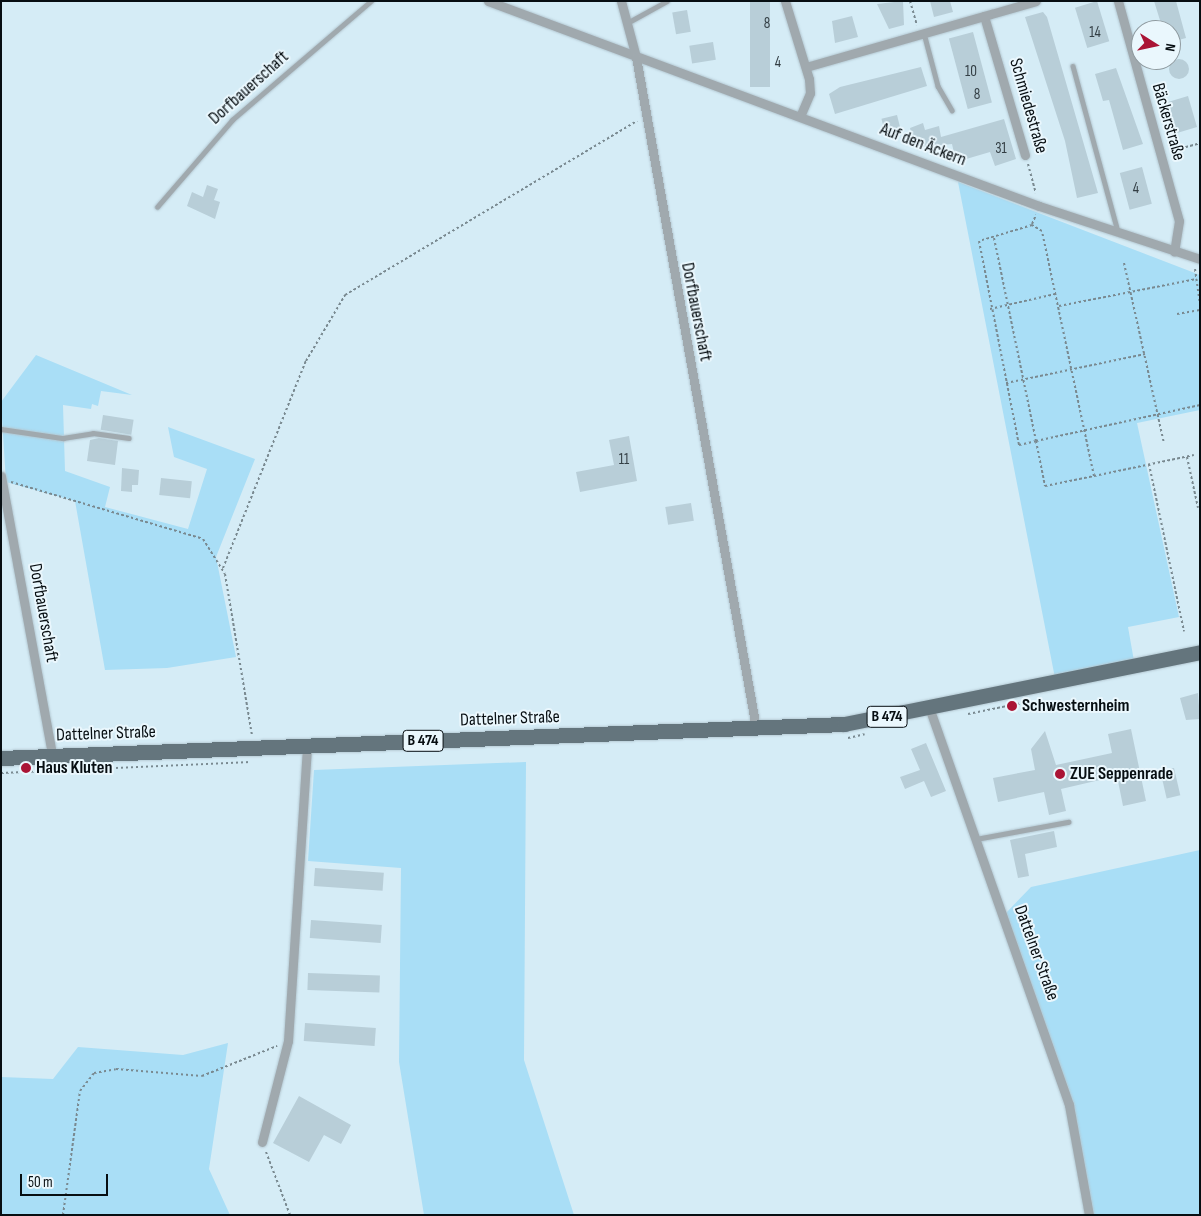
<!DOCTYPE html>
<html>
<head>
<meta charset="utf-8">
<style>
  body { margin:0 }
  #map { position:relative; width:1201px; height:1216px; overflow:hidden; background:#d5ecf6; font-family:"Sofia Sans Condensed",sans-serif }
  div>[style] { position:absolute }
  .green>* { inset:0; background:#a9def6 }
  .building>* { inset:0; background:#b8ced8; transform-origin:0 0 }
  .round { border-radius:50% }
  .path>* { height:2px; margin-top:-1px; transform-origin:0; background:repeating-linear-gradient(90deg,#798990 0 2.5px,transparent 0 5px) }
  .roads { filter:drop-shadow(0 0 1px #b4c8d2) drop-shadow(0 0 1px #b4c8d2) }
  .service>* { height:4.5px; margin:-2.25px; padding:0 2.25px; transform-origin:2.25px; border-radius:2.25px; background:#a0a9ae }
  .minor>* { height:9px; margin:-4.5px; padding:0 4.5px; transform-origin:4.5px; border-radius:4.5px; background:#a0a9ae }
  .primary>* { height:15px; margin:-7.5px; padding:0 7.5px; transform-origin:7.5px; border-radius:7.5px; background:#64757d }
  .dots>* { width:14px; height:14px; translate:-50% -50%; box-sizing:border-box; border:2px solid #eaf7fd; border-radius:50% }
  span { translate:-50% -50%; white-space:nowrap; text-align:center; line-height:1.15; -webkit-text-stroke:4px #eaf7fd; paint-order:stroke }
  .number-label { font-size:15px; color:#333e44 }
  .number-label span { -webkit-text-stroke-width:0 }
  .shield-label span { padding:1px 4px; background:#eaf7fd; border:1px solid; border-radius:4px; -webkit-text-stroke-width:0 }
  .shield-label { font-size:16px; color:#070e12; font-weight:700 }
  .street-label { font-size:18px; color:#070e12 }
  .poi-label { font-size:18px; color:#070e12; font-weight:700 }
  .left { translate:0 -50%; text-align:left }
  .frame { position:absolute; inset:0; border:2px solid #070e12; pointer-events:none }
  .north { position:absolute; left:1131px; top:20px; width:50px; height:50px; box-sizing:border-box; background:#eaf7fd; border:1px solid #8f9a9f; border-radius:50%; rotate:100deg; font-size:14px; font-weight:700; line-height:20px; text-align:center; color:#070e12 }
  .north::after { content:''; display:block; margin:auto; width:18px; height:22px; background:#aa1435; clip-path:polygon(50% 0,100% 100%,50% 72%,0 100%) }
  .scale { position:absolute; left:20px; top:1174px; width:88px; height:22px; box-sizing:border-box; border:2px solid #070e12; border-top:0; padding-left:6px; font-size:15px; line-height:18px; white-space:nowrap; color:#070e12; -webkit-text-stroke:4px #eaf7fd; paint-order:stroke }
</style>
</head>
<body>
<div id="map">
  <div class="green">
    <div style="clip-path:polygon(958px 182px,1200px 275px,1200px 410px,1137px 423px,1179px 617px,1128px 627px,1134px 661px,1055px 678px)"></div>
    <div style="clip-path:polygon(36px 355px,132px 395px,101px 391px,98px 406px,92px 404px,91px 409px,63px 405px,65px 471px,110px 487px,105px 507px,188px 529px,207px 469px,174px 457px,168px 427px,255px 459px,216px 557px,236px 657px,167px 668px,105px 670px,75px 501px,6px 482px,1px 402px)"></div>
    <div style="clip-path:polygon(526px 762px,524px 1060px,574px 1215px,424px 1215px,399px 1062px,401px 868px,308px 861px,314px 770px)"></div>
    <div style="clip-path:polygon(1200px 850px,1200px 1215px,1093px 1215px,1071px 1100px,1006px 913px,1031px 887px)"></div>
    <div style="clip-path:polygon(228px 1043px,209px 1169px,230px 1215px,1px 1215px,1px 1077px,53px 1079px,78px 1047px,183px 1055px)"></div>
  </div>
  <div class="building">
    <div style="left:750px;top:1px;width:20px;height:86px"></div>
    <div style="clip-path:polygon(903px 1px,904px 25px,889px 29px,877px 4px)"></div>
    <div style="clip-path:polygon(930px 1px,950px 1px,953px 12px,934px 17px)"></div>
    <div style="left:1097px;top:1px;width:42px;height:23px;rotate:73deg"></div>
    <div style="clip-path:polygon(1154px 1px,1176px 1px,1186px 38px,1171px 42px,1171px 30px,1163px 30px)"></div>
    <div style="left:687px;top:10px;width:22px;height:15px;rotate:80deg"></div>
    <div style="clip-path:polygon(1043px 12px,1047px 17px,1098px 193px,1077px 198px,1065px 141px,1025px 17px)"></div>
    <div style="clip-path:polygon(852px 16px,858px 37px,835px 43px,832px 21px)"></div>
    <div style="left:973px;top:32px;width:73px;height:25px;rotate:75deg"></div>
    <div style="left:713px;top:42px;width:18px;height:24px;rotate:81deg"></div>
    <div class="round" style="left:1169px;top:59px;width:20px;height:20px"></div>
    <div style="clip-path:polygon(921px 67px,927px 86px,835px 114px,829px 94px,840px 87px)"></div>
    <div style="clip-path:polygon(1116px 68px,1143px 144px,1123px 150px,1109px 100px,1103px 101px,1095px 74px)"></div>
    <div style="clip-path:polygon(1188px 96px,1197px 127px,1177px 133px,1171px 129px,1165px 108px,1168px 102px)"></div>
    <div style="left:897px;top:115px;width:16px;height:16px;rotate:76deg"></div>
    <div style="clip-path:polygon(1004px 119px,1016px 159px,995px 166px,990px 152px,956px 162px,952px 144px,915px 148px,910px 128px,923px 123px,925px 130px,939px 126px,941px 137px)"></div>
    <div style="left:1142px;top:167px;width:38px;height:23px;rotate:75deg"></div>
    <div style="clip-path:polygon(207px 185px,218px 189px,214px 200px,220px 202px,215px 219px,187px 206px,192px 192px,203px 197px)"></div>
    <div style="left:103px;top:415px;width:31px;height:15px;rotate:9deg"></div>
    <div style="clip-path:polygon(629px 436px,637px 481px,580px 492px,576px 472px,614px 465px,609px 440px)"></div>
    <div style="clip-path:polygon(99px 438px,118px 441px,115px 465px,87px 461px,90px 440px)"></div>
    <div style="clip-path:polygon(122px 468px,139px 470px,138px 485px,132px 485px,132px 492px,121px 491px)"></div>
    <div style="left:161px;top:478px;width:31px;height:17px;rotate:6deg"></div>
    <div style="left:691px;top:503px;width:18px;height:26px;rotate:81deg"></div>
    <div style="clip-path:polygon(1198px 693px,1200px 719px,1186px 720px,1180px 698px)"></div>
    <div style="clip-path:polygon(1131px 729px,1146px 801px,1123px 806px,1117px 776px,1061px 789px,1066px 811px,1049px 815px,1044px 792px,998px 802px,993px 778px,1035px 770px,1031px 749px,1045px 731px,1056px 765px,1112px 753px,1108px 734px)"></div>
    <div style="clip-path:polygon(926px 743px,946px 791px,931px 797px,924px 781px,905px 789px,900px 777px,920px 770px,911px 749px)"></div>
    <div style="left:1174px;top:768px;width:28px;height:14px;rotate:77deg"></div>
    <div style="clip-path:polygon(1054px 831px,1057px 847px,1025px 854px,1029px 876px,1018px 878px,1010px 840px)"></div>
    <div style="left:315px;top:868px;width:69px;height:18px;rotate:4deg"></div>
    <div style="left:311px;top:920px;width:71px;height:18px;rotate:4deg"></div>
    <div style="left:308px;top:973px;width:72px;height:17px;rotate:2deg"></div>
    <div style="left:305px;top:1023px;width:71px;height:18px;rotate:4deg"></div>
    <div style="clip-path:polygon(299px 1096px,351px 1125px,341px 1144px,324px 1135px,309px 1162px,273px 1143px)"></div>
  </div>
  <div class="path">
    <div style="left:910px;top:1px;width:25px;rotate:74deg"></div>
    <div style="left:1171px;top:151px;width:30px;rotate:-15deg"></div>
    <div style="left:1028px;top:164px;width:30px;rotate:75deg"></div>
    <div style="left:1032px;top:224px;width:10px;rotate:-66deg"></div>
    <div style="left:994px;top:238px;width:207px;rotate:78.3deg"></div>
    <div style="left:1036px;top:441px;width:168px;rotate:-12.4deg"></div>
    <div style="left:1124px;top:263px;width:184px;rotate:77.5deg"></div>
    <div style="left:1195px;top:269px;width:35px;rotate:82deg"></div>
    <div style="left:1059px;top:306px;width:140px;rotate:-11.1deg"></div>
    <div style="left:990px;top:309px;width:67px;rotate:-13deg"></div>
    <div style="left:1177px;top:314px;width:23px;rotate:-10deg"></div>
    <div style="left:1006px;top:383px;width:142px;rotate:-11.8deg"></div>
    <div style="left:1187px;top:457px;width:52px;rotate:77.8deg"></div>
    <div style="left:1149px;top:464px;width:171px;rotate:78.2deg"></div>
    <div style="left:1094px;top:476px;width:250px;rotate:-102deg"></div>
    <div style="left:1042px;top:231px;width:12px;rotate:-149deg"></div>
    <div style="left:1032px;top:225px;width:55px;rotate:163.2deg"></div>
    <div style="left:979px;top:241px;width:208px;rotate:78.9deg"></div>
    <div style="left:1019px;top:445px;width:17px;rotate:-13deg"></div>
    <div style="left:1036px;top:441px;width:46px;rotate:78.7deg"></div>
    <div style="left:1045px;top:486px;width:50px;rotate:-11.5deg"></div>
    <div style="left:1094px;top:476px;width:102px;rotate:-11.9deg"></div>
    <div style="left:11px;top:482px;width:200px;rotate:16.5deg"></div>
    <div style="left:203px;top:539px;width:41px;rotate:57.8deg"></div>
    <div style="left:225px;top:574px;width:163px;rotate:80.5deg"></div>
    <div style="left:223px;top:568px;width:223px;rotate:-68.2deg"></div>
    <div style="left:306px;top:361px;width:77px;rotate:-59.4deg"></div>
    <div style="left:345px;top:295px;width:340px;rotate:-30.8deg"></div>
    <div style="left:968px;top:714px;width:65px;rotate:-11.5deg"></div>
    <div style="left:848px;top:738px;width:17px;rotate:-13deg"></div>
    <div style="left:1px;top:773px;width:250px;rotate:-2.5deg"></div>
    <div style="left:266px;top:1152px;width:67px;rotate:69.1deg"></div>
    <div style="left:63px;top:1215px;width:125px;rotate:-82.2deg"></div>
    <div style="left:80px;top:1091px;width:23px;rotate:-52deg"></div>
    <div style="left:94px;top:1073px;width:22px;rotate:-10deg"></div>
    <div style="left:116px;top:1069px;width:86px;rotate:4.7deg"></div>
    <div style="left:202px;top:1076px;width:81px;rotate:-21.8deg"></div>
  </div>
  <div class="roads">
    <div class="service">
      <div style="left:629px;top:22px;width:43px;rotate:-28.9deg"></div>
      <div style="left:924px;top:33px;width:55px;rotate:75.2deg"></div>
      <div style="left:938px;top:86px;width:28px;rotate:60deg"></div>
      <div style="left:1073px;top:66px;width:172px;rotate:74.8deg"></div>
      <div style="left:157px;top:207px;width:115px;rotate:-49.2deg"></div>
      <div style="left:232px;top:120px;width:183px;rotate:-40.6deg"></div>
      <div style="left:1px;top:429px;width:63px;rotate:8.3deg"></div>
      <div style="left:63px;top:438px;width:30px;rotate:-9deg"></div>
      <div style="left:93px;top:433px;width:36px;rotate:8deg"></div>
      <div style="left:976px;top:839px;width:94px;rotate:-10.5deg"></div>
    </div>
    <div class="minor">
      <div style="left:488px;top:1px;width:588px;rotate:20.41deg"></div>
      <div style="left:1039px;top:206px;width:169px;rotate:18.2deg"></div>
      <div style="left:621px;top:1px;width:58px;rotate:75deg"></div>
      <div style="left:636px;top:57px;width:682px;rotate:79.86deg"></div>
      <div style="left:785px;top:1px;width:82px;rotate:72.9deg"></div>
      <div style="left:809px;top:79px;width:14px;rotate:86deg"></div>
      <div style="left:810px;top:93px;width:25px;rotate:113deg"></div>
      <div style="left:1118px;top:1px;width:228px;rotate:74.5deg"></div>
      <div style="left:1179px;top:221px;width:31px;rotate:99deg"></div>
      <div style="left:984px;top:16px;width:145px;rotate:73.6deg"></div>
      <div style="left:806px;top:67px;width:239px;rotate:-16deg"></div>
      <div style="left:1px;top:476px;width:284px;rotate:79.6deg"></div>
      <div style="left:930px;top:710px;width:419px;rotate:70.6deg"></div>
      <div style="left:1069px;top:1105px;width:112px;rotate:79.7deg"></div>
      <div style="left:262px;top:1142px;width:104px;rotate:-75.6deg"></div>
      <div style="left:288px;top:1041px;width:296px;rotate:-86.3deg"></div>
    </div>
    <div class="primary">
      <div style="left:1px;top:758px;width:844px;rotate:-2.31deg"></div>
      <div style="left:844px;top:724px;width:363px;rotate:-11.4deg"></div>
    </div>
  </div>
  <div class="dots">
    <div style="left:1012px;top:706px;background:#aa1435"></div>
    <div style="left:26px;top:768px;background:#aa1435"></div>
    <div style="left:1060px;top:774px;background:#aa1435"></div>
  </div>
  <div class="number-label">
    <span style="left:767px;top:24px">8</span>
    <span style="left:1095px;top:33px">14</span>
    <span style="left:778px;top:63px">4</span>
    <span style="left:971px;top:72px">10</span>
    <span style="left:977px;top:95px">8</span>
    <span style="left:1001px;top:149px">31</span>
    <span style="left:1136px;top:189px">4</span>
    <span style="left:624px;top:460px">11</span>
  </div>
  <div class="shield-label">
    <span style="left:887px;top:717px">B 474</span>
    <span style="left:423px;top:741px">B 474</span>
  </div>
  <div class="street-label">
    <span style="left:249px;top:88px;rotate:-42deg">Dorfbauerschaft</span>
    <span style="left:1028px;top:106px;rotate:74deg">Schmiedestraße</span>
    <span style="left:1168px;top:122px;rotate:74deg">Bäckerstraße</span>
    <span style="left:923px;top:145px;rotate:21deg">Auf den Äckern</span>
    <span style="left:696px;top:312px;rotate:79deg">Dorfbauerschaft</span>
    <span style="left:43px;top:613px;rotate:80deg">Dorfbauerschaft</span>
    <span style="left:510px;top:719px;rotate:-2deg">Dattelner Straße</span>
    <span style="left:106px;top:734px;rotate:-2deg">Dattelner Straße</span>
    <span style="left:1036px;top:953px;rotate:70deg">Dattelner Straße</span>
  </div>
  <div class="poi-label">
    <span class="left" style="left:1022px;top:706px">Schwesternheim</span>
    <span class="left" style="left:36px;top:768px">Haus Kluten</span>
    <span class="left" style="left:1070px;top:774px">ZUE Seppenrade</span>
  </div>
  <div class="frame"></div>
  <div class="north">N</div>
  <div class="scale">50 m</div>
</div>
</body>
</html>
